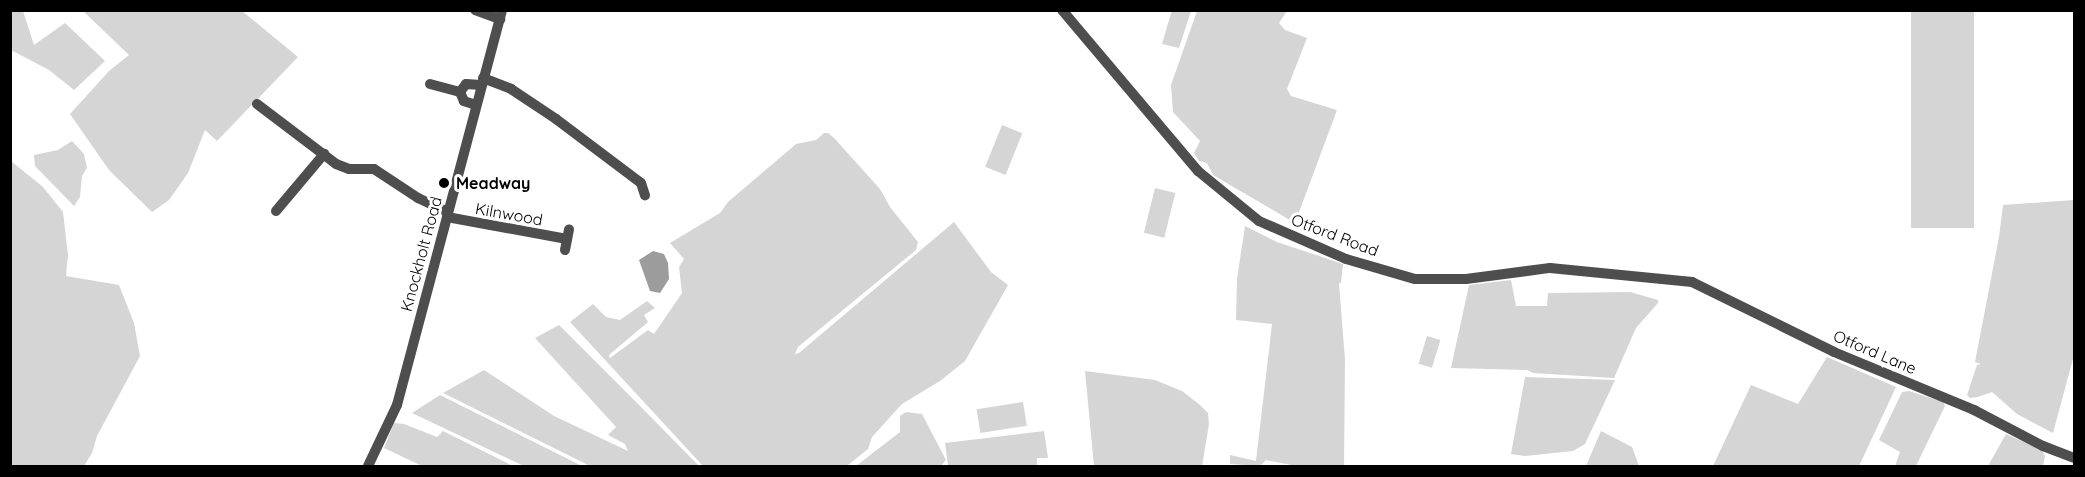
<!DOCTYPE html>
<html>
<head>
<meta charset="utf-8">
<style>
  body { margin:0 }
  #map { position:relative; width:2085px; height:477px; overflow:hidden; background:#fff; font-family:Quicksand,sans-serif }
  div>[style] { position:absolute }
  .green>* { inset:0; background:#d5d5d5; transform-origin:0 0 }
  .water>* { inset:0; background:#9c9c9c }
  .minor>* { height:10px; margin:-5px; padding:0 5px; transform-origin:5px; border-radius:5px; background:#4e4e4e }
  .dots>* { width:16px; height:16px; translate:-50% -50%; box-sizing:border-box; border:3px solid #fff; border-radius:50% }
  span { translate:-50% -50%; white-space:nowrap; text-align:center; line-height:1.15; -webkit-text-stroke:6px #fff; paint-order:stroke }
  .poi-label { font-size:16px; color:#000; font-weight:700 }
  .left { translate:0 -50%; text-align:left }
  .street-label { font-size:16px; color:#000 }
  .frame { position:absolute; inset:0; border:12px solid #000; pointer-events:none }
</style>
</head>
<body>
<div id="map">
  <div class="green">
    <div style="clip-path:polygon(1172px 10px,1191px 11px,1179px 48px,1162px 44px)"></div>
    <div style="clip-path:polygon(10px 11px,23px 11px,34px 45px,65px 23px,105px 61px,74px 90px,49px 70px,11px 50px)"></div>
    <div style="clip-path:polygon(83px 11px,242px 11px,298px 57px,217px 141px,205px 130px,188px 173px,169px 200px,152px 212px,109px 170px,70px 114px,109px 71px,129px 55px)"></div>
    <div style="clip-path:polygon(1197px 11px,1287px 11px,1279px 23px,1285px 30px,1307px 38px,1287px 89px,1291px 96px,1337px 110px,1295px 223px,1213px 175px,1207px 163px,1199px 161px,1194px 153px,1200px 141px,1173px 112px,1171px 85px)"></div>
    <div style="left:1911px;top:11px;width:63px;height:217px"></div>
    <div style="left:1002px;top:125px;width:22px;height:45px;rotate:22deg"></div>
    <div style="clip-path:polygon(824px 133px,828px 133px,834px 138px,880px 189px,890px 207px,918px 242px,916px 250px,798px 347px,795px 354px,799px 353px,954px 222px,991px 272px,1008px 285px,965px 361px,940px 381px,902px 404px,872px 437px,868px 449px,847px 466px,703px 466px,570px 322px,593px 304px,606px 317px,620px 320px,647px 301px,655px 308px,644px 315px,648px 322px,609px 355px,610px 358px,648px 330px,654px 334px,682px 293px,679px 267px,684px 259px,670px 243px,720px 213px,728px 202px,796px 144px,816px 140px)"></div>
    <div style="clip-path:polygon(72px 141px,84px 154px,87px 168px,82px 176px,80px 197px,74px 206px,35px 166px,34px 155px,58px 150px)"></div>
    <div style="clip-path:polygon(11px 161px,43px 187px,63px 212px,68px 255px,66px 276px,119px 285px,134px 323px,140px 356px,97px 436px,92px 453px,84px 466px,11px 466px)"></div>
    <div style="left:1155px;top:188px;width:21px;height:46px;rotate:14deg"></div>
    <div style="clip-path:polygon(2074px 200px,2074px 355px,2053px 433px,2017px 414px,1992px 392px,1978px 397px,1970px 398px,1967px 395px,1977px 365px,1981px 364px,1975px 362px,1999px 237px,2003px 205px)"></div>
    <div style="clip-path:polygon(1245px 226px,1277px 242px,1343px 264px,1341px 283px,1339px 283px,1345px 360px,1344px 466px,1296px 466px,1266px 460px,1260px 466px,1230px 464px,1230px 455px,1256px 461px,1272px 324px,1236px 320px,1237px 279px)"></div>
    <div style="clip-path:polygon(1511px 280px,1516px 306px,1547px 306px,1548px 293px,1630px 292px,1658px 300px,1658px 303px,1636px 328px,1614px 378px,1533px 373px,1527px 370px,1451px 368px,1469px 285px)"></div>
    <div style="clip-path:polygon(559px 325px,639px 405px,699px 466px,590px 466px,443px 393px,484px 370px,554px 416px,628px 451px,625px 444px,608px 435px,616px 427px,535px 338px)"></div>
    <div style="left:1427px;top:336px;width:14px;height:29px;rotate:17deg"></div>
    <div style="clip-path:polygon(1827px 357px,1896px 387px,1859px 466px,1713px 466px,1751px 385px,1798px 404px)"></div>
    <div style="clip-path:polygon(1085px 371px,1155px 380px,1182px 391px,1200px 405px,1208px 413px,1209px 424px,1202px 466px,1094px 466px)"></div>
    <div style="clip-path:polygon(1525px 377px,1615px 380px,1585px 444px,1573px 451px,1525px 456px,1511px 454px)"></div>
    <div style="clip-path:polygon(1909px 391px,1943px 402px,1945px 406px,1916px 466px,1895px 466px,1900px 452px,1879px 440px,1902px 392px)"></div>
    <div style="clip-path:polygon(440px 395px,582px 466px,524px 466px,412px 413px)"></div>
    <div style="left:1023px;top:402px;width:24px;height:47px;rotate:81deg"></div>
    <div style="clip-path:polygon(906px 412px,922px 414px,946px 460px,941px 466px,856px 466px,900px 432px,900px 416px)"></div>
    <div style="clip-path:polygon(394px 423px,404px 424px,437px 437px,443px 431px,513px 466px,422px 466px,384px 448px)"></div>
    <div style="clip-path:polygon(1044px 431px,1048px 458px,1037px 458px,1037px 466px,948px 466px,945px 443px)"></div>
    <div style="clip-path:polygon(1601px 431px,1632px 447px,1639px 466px,1586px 466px)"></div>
    <div style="clip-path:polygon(2006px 434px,2042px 450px,2045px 456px,2043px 466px,1988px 466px)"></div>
  </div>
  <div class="water">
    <div style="clip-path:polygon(653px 251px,664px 254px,668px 263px,669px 279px,660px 293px,650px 291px,639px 260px)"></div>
  </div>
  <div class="minor">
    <div style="left:475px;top:10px;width:27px;rotate:20deg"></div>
    <div style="left:1062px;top:10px;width:211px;rotate:49.8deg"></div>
    <div style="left:1198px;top:171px;width:79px;rotate:39.3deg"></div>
    <div style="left:1259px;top:221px;width:95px;rotate:23.6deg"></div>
    <div style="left:1346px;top:259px;width:72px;rotate:16.2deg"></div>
    <div style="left:1415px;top:279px;width:51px"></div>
    <div style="left:1466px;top:279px;width:85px;rotate:-7.5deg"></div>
    <div style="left:1550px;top:268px;width:143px;rotate:5.6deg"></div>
    <div style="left:1692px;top:282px;width:158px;rotate:26.2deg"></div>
    <div style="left:1834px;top:352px;width:152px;rotate:22.5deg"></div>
    <div style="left:1974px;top:410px;width:78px;rotate:27.6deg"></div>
    <div style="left:2043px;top:446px;width:33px;rotate:21deg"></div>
    <div style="left:483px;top:78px;width:30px;rotate:21deg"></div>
    <div style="left:511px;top:89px;width:54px;rotate:33.7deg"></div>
    <div style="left:556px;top:119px;width:106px;rotate:37deg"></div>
    <div style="left:641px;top:183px;width:13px;rotate:72deg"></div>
    <div style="left:430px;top:84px;width:31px;rotate:15deg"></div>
    <div style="left:257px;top:104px;width:99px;rotate:37.2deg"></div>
    <div style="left:336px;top:164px;width:14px;rotate:21deg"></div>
    <div style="left:349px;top:169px;width:25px"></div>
    <div style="left:374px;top:169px;width:53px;rotate:33.4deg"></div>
    <div style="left:418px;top:198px;width:33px;rotate:25deg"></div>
    <div style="left:476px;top:105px;width:13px;rotate:-162deg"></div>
    <div style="left:464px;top:101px;width:10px;rotate:-114deg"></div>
    <div style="left:460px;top:92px;width:10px;rotate:-53deg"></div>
    <div style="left:466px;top:84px;width:15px;rotate:4deg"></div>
    <div style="left:276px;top:211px;width:75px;rotate:-49.9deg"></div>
    <div style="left:447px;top:217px;width:122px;rotate:10.4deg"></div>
    <div style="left:565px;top:250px;width:21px;rotate:-79deg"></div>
    <div style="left:368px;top:466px;width:68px;rotate:-64.6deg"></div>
    <div style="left:397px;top:405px;width:409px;rotate:-75.1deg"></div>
  </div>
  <div class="dots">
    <div style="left:444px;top:183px;background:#000"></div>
  </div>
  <div class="poi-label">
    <span class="left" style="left:456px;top:183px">Meadway</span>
  </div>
  <div class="street-label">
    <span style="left:509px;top:214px;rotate:10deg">Kilnwood</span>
    <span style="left:1335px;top:235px;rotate:21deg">Otford Road</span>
    <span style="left:421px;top:254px;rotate:-75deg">Knockholt Road</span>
    <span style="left:1875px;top:352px;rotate:23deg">Otford Lane</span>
  </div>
  <div class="frame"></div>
</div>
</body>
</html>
